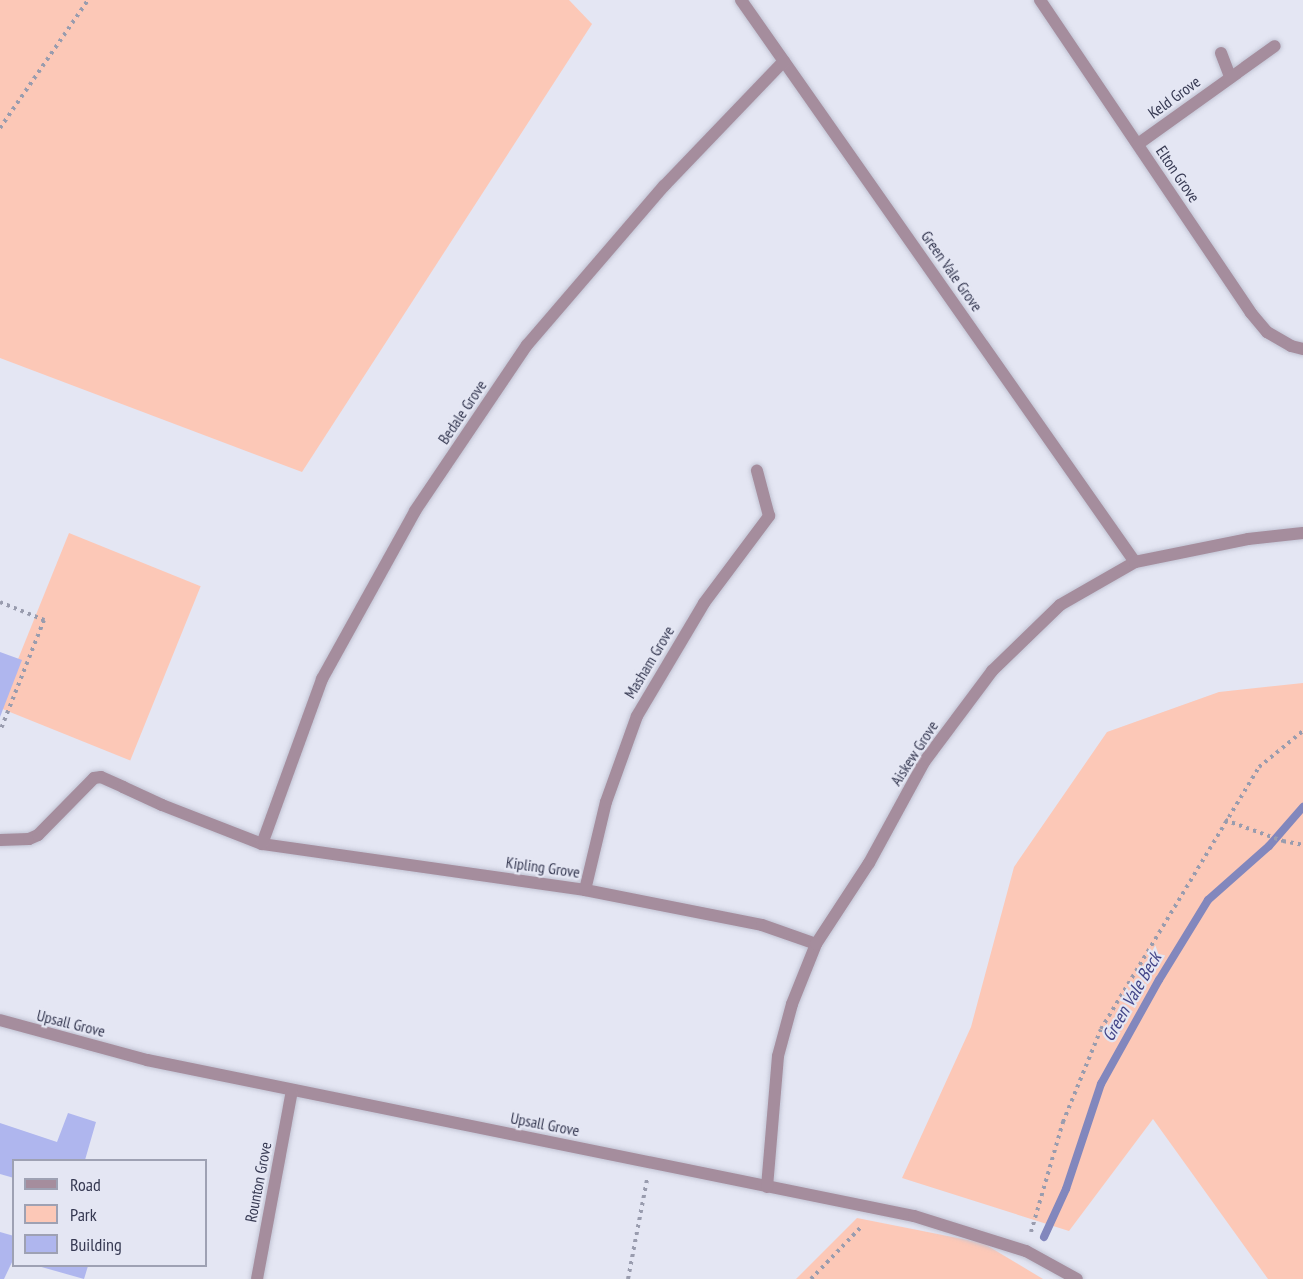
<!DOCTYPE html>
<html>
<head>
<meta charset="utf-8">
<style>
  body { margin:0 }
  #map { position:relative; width:1303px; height:1279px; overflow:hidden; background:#e4e6f3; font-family:"PT Sans Narrow",sans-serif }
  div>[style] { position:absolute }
  .green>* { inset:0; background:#fcc8b7; transform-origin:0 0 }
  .stream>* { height:8px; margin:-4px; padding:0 4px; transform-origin:4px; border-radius:4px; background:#8287bd }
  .building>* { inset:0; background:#afb6ee }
  .path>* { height:4px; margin-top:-2px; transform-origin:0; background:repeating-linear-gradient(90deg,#999cae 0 3px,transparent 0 7.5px) }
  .roads { filter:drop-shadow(0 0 2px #c1c3d3) drop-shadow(0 0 2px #c1c3d3) }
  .service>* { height:12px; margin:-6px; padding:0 6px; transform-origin:6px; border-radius:6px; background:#a58d9d }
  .minor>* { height:12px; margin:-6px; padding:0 6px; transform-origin:6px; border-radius:6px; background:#a58d9d }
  span { translate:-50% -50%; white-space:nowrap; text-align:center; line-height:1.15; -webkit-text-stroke:4.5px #e4e6f3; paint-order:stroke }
  .street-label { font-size:16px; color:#363952 }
  .water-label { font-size:18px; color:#424487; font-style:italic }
  .legend { position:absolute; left:12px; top:1159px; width:195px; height:108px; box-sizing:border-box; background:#e4e6f3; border:2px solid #9ea1b3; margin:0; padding:8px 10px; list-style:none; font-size:18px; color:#363952 }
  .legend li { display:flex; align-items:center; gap:12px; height:30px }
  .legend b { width:30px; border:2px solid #9ea1b3 }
</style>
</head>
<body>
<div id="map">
  <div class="green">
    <div style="clip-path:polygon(0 0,569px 0,592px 24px,302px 472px,0 358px)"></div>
    <div style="left:69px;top:533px;width:142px;height:188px;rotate:22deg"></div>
    <div style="clip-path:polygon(1303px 683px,1303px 1279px,1268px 1279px,1153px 1119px,1069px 1231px,902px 1178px,971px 1027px,1014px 867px,1107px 732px,1219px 692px)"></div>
    <div style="clip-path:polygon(857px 1218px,983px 1243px,1043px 1279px,796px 1279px)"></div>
  </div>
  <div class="stream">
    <div style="left:1044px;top:1237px;width:53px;rotate:-65.4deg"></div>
    <div style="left:1066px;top:1189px;width:111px;rotate:-71.6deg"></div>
    <div style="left:1101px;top:1084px;width:119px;rotate:-60.9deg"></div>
    <div style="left:1159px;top:980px;width:94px;rotate:-58.5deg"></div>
    <div style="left:1208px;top:900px;width:81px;rotate:-41.5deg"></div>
    <div style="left:1269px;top:846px;width:52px;rotate:-48.9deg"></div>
  </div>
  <div class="building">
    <div style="clip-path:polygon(0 652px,22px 660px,0 717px)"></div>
    <div style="clip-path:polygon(68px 1113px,96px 1122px,85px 1160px,14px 1160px,14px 1178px,0 1174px,0 1123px,57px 1142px)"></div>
    <div style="clip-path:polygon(0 1232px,14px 1236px,14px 1258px,4px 1279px,0 1279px)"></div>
    <div style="clip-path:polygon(38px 1266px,88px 1266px,84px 1279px)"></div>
  </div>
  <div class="path">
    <div style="left:0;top:128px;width:155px;rotate:-55.5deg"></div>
    <div style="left:0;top:602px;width:48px;rotate:22.2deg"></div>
    <div style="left:44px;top:620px;width:119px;rotate:111.6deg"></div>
    <div style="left:1225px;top:820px;width:62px;rotate:19.9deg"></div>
    <div style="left:1283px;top:841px;width:20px;rotate:11deg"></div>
    <div style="left:1031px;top:1232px;width:115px;rotate:-73.8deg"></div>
    <div style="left:1063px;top:1122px;width:100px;rotate:-67.8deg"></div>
    <div style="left:1101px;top:1029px;width:306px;rotate:-58.9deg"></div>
    <div style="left:1259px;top:767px;width:57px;rotate:-39.3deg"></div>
    <div style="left:628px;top:1279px;width:102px;rotate:-79.2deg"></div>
    <div style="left:811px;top:1279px;width:72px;rotate:-46.1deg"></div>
  </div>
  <div class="roads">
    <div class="service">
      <div style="left:0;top:840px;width:29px;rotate:-2deg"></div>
      <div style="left:29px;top:839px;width:10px;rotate:-24deg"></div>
      <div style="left:38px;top:835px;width:80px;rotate:-45.5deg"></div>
      <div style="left:94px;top:778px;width:7px;rotate:-8deg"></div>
      <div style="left:101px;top:777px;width:24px;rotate:24deg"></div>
    </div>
    <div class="minor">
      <div style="left:741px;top:0;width:686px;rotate:54.97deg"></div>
      <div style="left:1040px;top:0;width:377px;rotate:56deg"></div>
      <div style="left:1251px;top:313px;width:25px;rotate:50deg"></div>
      <div style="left:1267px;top:332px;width:28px;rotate:30deg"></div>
      <div style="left:1291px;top:346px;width:12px;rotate:14deg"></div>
      <div style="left:1221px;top:53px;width:26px;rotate:69deg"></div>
      <div style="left:1138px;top:144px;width:168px;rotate:-35.6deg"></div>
      <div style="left:123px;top:787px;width:43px;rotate:24.8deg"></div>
      <div style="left:162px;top:805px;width:107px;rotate:21.3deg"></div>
      <div style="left:262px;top:844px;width:326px;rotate:8.1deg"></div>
      <div style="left:585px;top:890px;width:180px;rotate:11.2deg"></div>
      <div style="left:762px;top:925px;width:57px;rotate:19.4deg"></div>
      <div style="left:262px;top:844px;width:176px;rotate:-70deg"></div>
      <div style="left:322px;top:679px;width:192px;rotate:-61deg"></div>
      <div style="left:415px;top:511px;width:200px;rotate:-56deg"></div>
      <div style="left:527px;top:345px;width:210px;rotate:-49.3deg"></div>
      <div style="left:664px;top:186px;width:173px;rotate:-46.2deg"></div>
      <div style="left:585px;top:890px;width:90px;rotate:-76.6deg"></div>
      <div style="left:606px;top:802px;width:91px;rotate:-70.2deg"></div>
      <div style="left:637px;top:716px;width:131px;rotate:-59.3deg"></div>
      <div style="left:704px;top:603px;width:109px;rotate:-53.2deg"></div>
      <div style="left:769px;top:516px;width:47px;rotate:-104.9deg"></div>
      <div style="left:0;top:1020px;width:152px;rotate:15.2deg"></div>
      <div style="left:147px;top:1060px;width:783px;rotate:11.5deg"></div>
      <div style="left:914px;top:1216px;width:117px;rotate:17.4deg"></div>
      <div style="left:1026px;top:1251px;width:58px;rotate:28.8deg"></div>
      <div style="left:767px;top:1187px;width:131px;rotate:-85.2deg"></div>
      <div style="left:778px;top:1056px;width:54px;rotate:-74.9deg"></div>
      <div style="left:792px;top:1004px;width:65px;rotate:-68.2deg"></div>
      <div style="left:816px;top:944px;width:97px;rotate:-56.8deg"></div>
      <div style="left:869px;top:863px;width:115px;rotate:-61.4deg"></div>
      <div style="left:924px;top:762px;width:114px;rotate:-53.2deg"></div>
      <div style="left:992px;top:671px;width:95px;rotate:-44.1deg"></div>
      <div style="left:1060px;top:605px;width:86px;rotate:-29.8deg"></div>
      <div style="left:1135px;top:562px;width:115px;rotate:-11.5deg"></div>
      <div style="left:1248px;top:539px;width:55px;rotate:-6.2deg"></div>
      <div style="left:257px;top:1279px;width:191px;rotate:-79.5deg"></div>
    </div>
  </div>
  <div class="street-label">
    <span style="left:1174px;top:97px;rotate:-36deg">Keld Grove</span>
    <span style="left:1178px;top:174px;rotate:56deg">Elton Grove</span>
    <span style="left:952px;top:271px;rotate:55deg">Green Vale Grove</span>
    <span style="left:462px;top:412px;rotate:-56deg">Bedale Grove</span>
    <span style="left:649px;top:662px;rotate:-59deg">Masham Grove</span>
    <span style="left:914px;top:753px;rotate:-57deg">Aiskew Grove</span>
    <span style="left:543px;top:867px;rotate:8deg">Kipling Grove</span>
    <span style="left:71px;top:1023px;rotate:14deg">Upsall Grove</span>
    <span style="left:545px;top:1124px;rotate:11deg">Upsall Grove</span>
    <span style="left:258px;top:1182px;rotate:-79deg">Rounton Grove</span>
  </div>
  <div class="water-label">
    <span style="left:1132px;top:997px;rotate:-60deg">Green Vale Beck</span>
  </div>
  <ul class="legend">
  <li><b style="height:8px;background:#a58d9d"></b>Road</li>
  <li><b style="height:16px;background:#fcc8b7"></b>Park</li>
  <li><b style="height:16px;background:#afb6ee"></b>Building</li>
  </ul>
</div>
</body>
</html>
